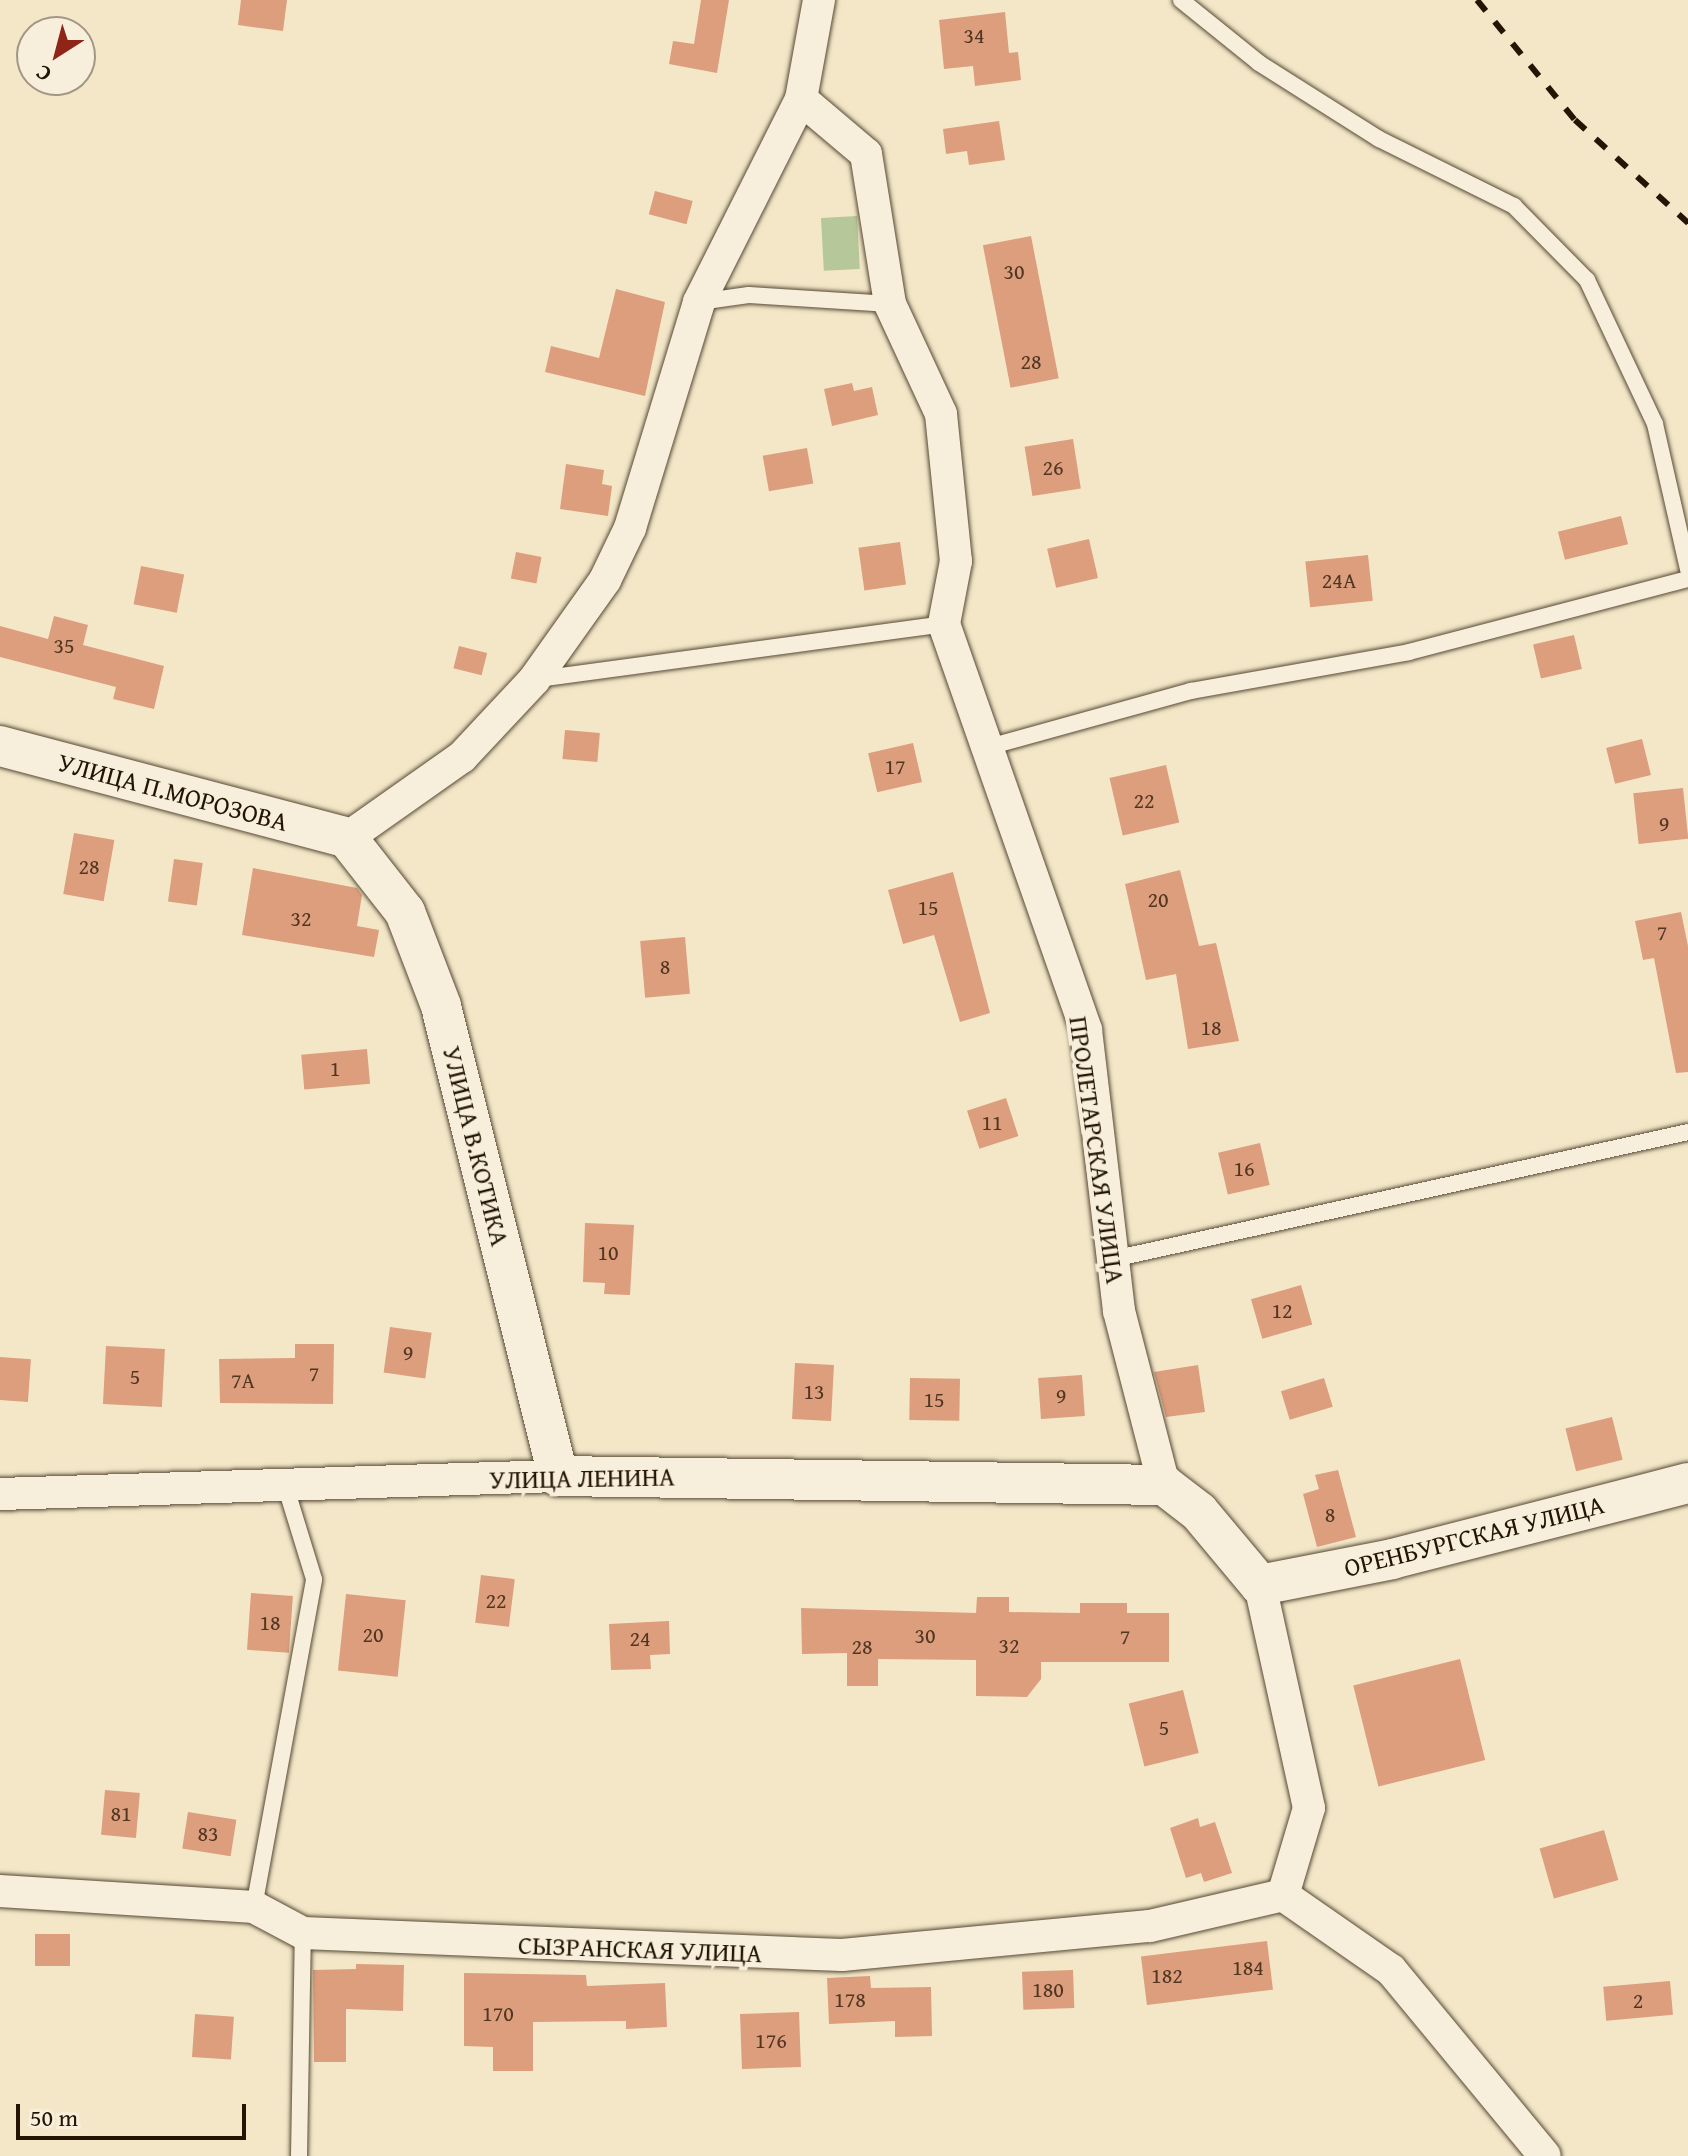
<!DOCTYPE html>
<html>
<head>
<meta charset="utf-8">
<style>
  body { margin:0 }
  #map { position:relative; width:1688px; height:2156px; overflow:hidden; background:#f3e7c8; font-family:"Gentium Book Plus",serif }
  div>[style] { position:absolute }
  .green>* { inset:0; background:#b6c799; transform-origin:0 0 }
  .building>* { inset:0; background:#dc9e7d; transform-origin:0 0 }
  .roads { filter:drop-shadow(0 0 2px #574934) drop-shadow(0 0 2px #574934) }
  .service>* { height:16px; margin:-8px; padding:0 8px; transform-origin:8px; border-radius:8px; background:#f7efdb }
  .minor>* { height:32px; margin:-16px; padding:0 16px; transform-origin:16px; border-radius:16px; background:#f7efdb }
  .tertiary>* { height:40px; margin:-20px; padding:0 20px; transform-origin:20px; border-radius:20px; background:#f7efdb }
  .rail>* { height:6px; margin-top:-3px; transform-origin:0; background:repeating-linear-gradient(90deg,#231403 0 14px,transparent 0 28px) }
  span { translate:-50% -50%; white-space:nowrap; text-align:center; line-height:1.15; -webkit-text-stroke:8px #f7efdb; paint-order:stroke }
  .number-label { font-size:22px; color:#513622 }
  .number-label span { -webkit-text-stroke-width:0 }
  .street-label { font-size:26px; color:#231403 }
  .north { position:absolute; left:16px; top:16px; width:80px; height:80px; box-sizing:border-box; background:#f7efdb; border:2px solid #a29785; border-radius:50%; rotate:216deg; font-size:22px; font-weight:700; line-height:32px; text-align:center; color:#231403 }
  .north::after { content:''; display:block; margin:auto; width:28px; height:36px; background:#8f2418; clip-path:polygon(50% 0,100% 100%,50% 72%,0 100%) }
  .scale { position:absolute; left:16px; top:2104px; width:230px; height:36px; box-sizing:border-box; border:4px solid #231403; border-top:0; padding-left:10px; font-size:24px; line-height:28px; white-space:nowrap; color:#231403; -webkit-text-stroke:6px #f7efdb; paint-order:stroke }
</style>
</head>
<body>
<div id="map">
  <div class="green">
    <div style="left:857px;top:216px;width:53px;height:36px;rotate:87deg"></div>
  </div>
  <div class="building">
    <div style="clip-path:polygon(241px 0,287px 0,283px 31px,238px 25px)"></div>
    <div style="clip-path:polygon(701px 0,729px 0,717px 73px,669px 64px,673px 41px,694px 44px)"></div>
    <div style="clip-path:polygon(1005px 12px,1009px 53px,1018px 52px,1021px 80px,975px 86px,973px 66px,944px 69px,939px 20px)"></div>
    <div style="clip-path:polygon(999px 121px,1005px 160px,969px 165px,967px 151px,946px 154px,943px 129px)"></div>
    <div style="left:655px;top:191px;width:39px;height:24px;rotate:15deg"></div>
    <div style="left:1031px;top:236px;width:145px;height:49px;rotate:79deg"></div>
    <div style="clip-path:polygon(616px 289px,665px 302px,645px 396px,545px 372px,551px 346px,599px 358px)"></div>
    <div style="clip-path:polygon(852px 383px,854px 391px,872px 387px,878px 415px,832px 426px,824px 389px)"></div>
    <div style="left:1073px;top:439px;width:50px;height:49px;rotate:81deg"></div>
    <div style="left:807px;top:448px;width:36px;height:45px;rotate:80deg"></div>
    <div style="clip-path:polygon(566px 464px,604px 470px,602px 484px,612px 486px,608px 516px,560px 509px)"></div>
    <div style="left:1621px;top:516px;width:29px;height:65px;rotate:76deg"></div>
    <div style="left:1089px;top:539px;width:40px;height:43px;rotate:77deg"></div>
    <div style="left:900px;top:542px;width:43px;height:42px;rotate:82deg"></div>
    <div style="left:516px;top:552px;width:26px;height:27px;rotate:11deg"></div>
    <div style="left:1368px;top:555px;width:46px;height:63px;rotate:84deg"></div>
    <div style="left:141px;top:566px;width:44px;height:39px;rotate:11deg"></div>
    <div style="clip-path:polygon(54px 616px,88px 625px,83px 645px,164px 666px,154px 709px,113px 699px,116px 687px,0 657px,0 626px,48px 639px)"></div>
    <div style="left:1574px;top:635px;width:35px;height:42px;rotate:77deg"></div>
    <div style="left:459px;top:646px;width:29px;height:23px;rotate:14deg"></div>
    <div style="left:565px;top:730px;width:35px;height:29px;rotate:5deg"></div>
    <div style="left:1642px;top:739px;width:37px;height:37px;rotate:76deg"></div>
    <div style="left:913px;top:743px;width:40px;height:46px;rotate:77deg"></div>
    <div style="left:1166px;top:765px;width:59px;height:58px;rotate:77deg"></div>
    <div style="left:1683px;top:788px;width:51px;height:50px;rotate:84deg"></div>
    <div style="left:74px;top:833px;width:41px;height:62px;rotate:10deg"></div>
    <div style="left:174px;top:859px;width:29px;height:43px;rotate:8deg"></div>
    <div style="clip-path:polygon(253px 868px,357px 888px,362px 895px,357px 926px,379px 930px,374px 957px,242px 935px)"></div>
    <div style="clip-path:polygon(1180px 870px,1199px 946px,1216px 943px,1239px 1041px,1188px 1049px,1176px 974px,1146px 980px,1125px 884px)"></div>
    <div style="clip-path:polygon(953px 872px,990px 1013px,960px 1022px,934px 935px,903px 944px,888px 890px)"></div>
    <div style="clip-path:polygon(1681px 912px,1688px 946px,1688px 1072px,1676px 1073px,1654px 958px,1643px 960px,1635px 921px)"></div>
    <div style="left:685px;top:937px;width:57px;height:45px;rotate:85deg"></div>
    <div style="left:367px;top:1049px;width:35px;height:66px;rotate:85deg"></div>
    <div style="left:1006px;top:1098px;width:40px;height:41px;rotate:72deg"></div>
    <div style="left:1260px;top:1143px;width:43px;height:43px;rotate:77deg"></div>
    <div style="clip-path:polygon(585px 1223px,634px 1225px,630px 1295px,604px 1294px,605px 1283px,583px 1282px)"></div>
    <div style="left:1301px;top:1285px;width:41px;height:52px;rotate:74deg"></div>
    <div style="left:390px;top:1327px;width:42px;height:46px;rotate:8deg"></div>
    <div style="clip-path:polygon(295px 1344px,334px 1344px,333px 1404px,220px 1403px,219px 1359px,295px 1358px)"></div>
    <div style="left:106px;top:1346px;width:59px;height:58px;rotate:3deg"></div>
    <div style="left:0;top:1357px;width:31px;height:43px;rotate:4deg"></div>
    <div style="left:795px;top:1363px;width:39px;height:56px;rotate:3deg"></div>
    <div style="clip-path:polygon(1198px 1365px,1205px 1412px,1166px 1417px,1154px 1372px)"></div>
    <div style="left:1082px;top:1375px;width:41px;height:44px;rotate:86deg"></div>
    <div style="left:910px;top:1378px;width:50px;height:42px;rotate:1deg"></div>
    <div style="left:1324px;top:1378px;width:30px;height:45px;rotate:73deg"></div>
    <div style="left:1612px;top:1417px;width:44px;height:48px;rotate:76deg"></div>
    <div style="clip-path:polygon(1338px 1470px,1356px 1537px,1317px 1547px,1303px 1494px,1319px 1489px,1315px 1475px)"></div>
    <div style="left:481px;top:1575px;width:34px;height:48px;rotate:7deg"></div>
    <div style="left:251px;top:1593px;width:42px;height:57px;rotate:4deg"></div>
    <div style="left:346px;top:1594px;width:60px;height:77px;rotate:6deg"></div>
    <div style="clip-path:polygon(977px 1597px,1009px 1597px,1009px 1612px,1080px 1613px,1080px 1603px,1127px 1603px,1127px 1613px,1169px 1613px,1169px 1662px,1041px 1662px,1041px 1679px,1027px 1697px,976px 1696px,976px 1660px,878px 1659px,878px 1686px,847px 1686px,847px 1653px,802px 1654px,801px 1608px,976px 1613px)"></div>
    <div style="clip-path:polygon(669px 1621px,670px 1654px,650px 1655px,651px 1669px,611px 1670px,609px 1624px)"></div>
    <div style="left:1460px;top:1659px;width:104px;height:110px;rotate:76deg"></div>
    <div style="left:1183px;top:1690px;width:65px;height:56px;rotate:76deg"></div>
    <div style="left:105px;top:1790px;width:35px;height:45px;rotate:5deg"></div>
    <div style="left:188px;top:1812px;width:49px;height:37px;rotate:9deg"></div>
    <div style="clip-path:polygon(1198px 1818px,1200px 1827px,1215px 1822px,1232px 1873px,1204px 1882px,1201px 1873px,1186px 1878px,1170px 1828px)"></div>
    <div style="left:1604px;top:1830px;width:52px;height:67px;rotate:74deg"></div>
    <div style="left:35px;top:1934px;width:35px;height:32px"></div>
    <div style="left:1267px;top:1941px;width:49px;height:127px;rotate:83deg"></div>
    <div style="clip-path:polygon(356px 1964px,404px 1965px,403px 2011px,346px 2009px,346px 2062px,314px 2062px,313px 1970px,356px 1969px)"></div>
    <div style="left:1073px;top:1970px;width:38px;height:51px;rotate:88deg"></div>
    <div style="clip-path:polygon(464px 1973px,586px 1975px,587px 1986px,665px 1983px,667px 2027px,626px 2029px,626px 2021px,533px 2022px,533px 2071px,493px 2071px,493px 2047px,464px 2046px)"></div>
    <div style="clip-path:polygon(870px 1976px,871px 1988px,931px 1987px,932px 2036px,895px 2037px,895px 2021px,829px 2024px,827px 1978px)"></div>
    <div style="left:1670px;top:1981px;width:34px;height:67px;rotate:85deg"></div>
    <div style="left:799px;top:2012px;width:55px;height:59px;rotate:88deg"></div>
    <div style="left:195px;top:2014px;width:39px;height:43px;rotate:4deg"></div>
  </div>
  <div class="roads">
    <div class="service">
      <div style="left:1181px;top:0;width:100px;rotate:38.9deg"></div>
      <div style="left:1259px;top:63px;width:142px;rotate:32.3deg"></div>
      <div style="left:1379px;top:139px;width:151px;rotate:26.4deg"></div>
      <div style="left:1514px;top:206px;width:104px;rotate:45.4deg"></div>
      <div style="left:1587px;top:280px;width:159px;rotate:64.7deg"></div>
      <div style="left:1655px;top:424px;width:149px;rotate:77.2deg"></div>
      <div style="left:699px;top:302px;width:50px;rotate:-8deg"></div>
      <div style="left:749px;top:295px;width:141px;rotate:3.7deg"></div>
      <div style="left:538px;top:679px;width:410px;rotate:-7.7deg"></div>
      <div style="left:985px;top:748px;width:214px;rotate:-15.5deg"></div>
      <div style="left:1191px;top:691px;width:221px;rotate:-10.1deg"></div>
      <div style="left:1409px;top:652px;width:288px;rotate:-14.7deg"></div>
      <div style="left:1113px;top:1259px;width:589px;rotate:-12.45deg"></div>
      <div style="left:254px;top:1907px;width:333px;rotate:-79.6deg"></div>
      <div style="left:314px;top:1579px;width:95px;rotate:-107.1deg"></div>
      <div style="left:299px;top:2156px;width:223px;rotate:-89deg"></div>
    </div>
    <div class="minor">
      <div style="left:819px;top:0;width:101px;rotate:100.3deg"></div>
      <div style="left:801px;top:99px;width:85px;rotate:40.2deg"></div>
      <div style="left:866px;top:154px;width:152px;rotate:80.9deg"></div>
      <div style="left:890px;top:304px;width:121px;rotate:65.1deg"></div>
      <div style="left:941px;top:414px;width:148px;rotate:84.2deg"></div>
      <div style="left:956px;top:561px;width:64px;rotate:100.8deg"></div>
      <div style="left:944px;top:624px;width:430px;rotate:70.7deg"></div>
      <div style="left:1086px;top:1030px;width:283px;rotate:83.3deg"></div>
      <div style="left:1119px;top:1311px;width:180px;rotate:75.5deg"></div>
      <div style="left:347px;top:838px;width:141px;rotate:-35.2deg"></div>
      <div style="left:462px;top:757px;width:105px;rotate:-46.9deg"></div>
      <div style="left:534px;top:680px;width:123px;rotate:-54.6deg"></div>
      <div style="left:605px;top:580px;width:58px;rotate:-64.3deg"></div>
      <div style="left:630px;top:528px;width:236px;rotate:-73deg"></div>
      <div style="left:699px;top:302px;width:227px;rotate:-63.3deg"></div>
      <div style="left:0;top:1494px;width:558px;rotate:-1.85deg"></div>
      <div style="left:1260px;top:1585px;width:228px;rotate:77.6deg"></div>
      <div style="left:1309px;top:1808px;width:91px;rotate:106.6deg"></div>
      <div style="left:1283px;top:1895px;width:131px;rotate:34.8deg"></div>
      <div style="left:1391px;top:1970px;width:241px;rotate:50.4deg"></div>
      <div style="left:0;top:1891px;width:255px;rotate:3.6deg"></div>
      <div style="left:254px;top:1907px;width:55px;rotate:28deg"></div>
      <div style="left:303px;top:1933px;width:539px;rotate:2.34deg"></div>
      <div style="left:842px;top:1955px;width:309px;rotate:-5.4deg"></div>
      <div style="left:1150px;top:1926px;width:137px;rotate:-13.1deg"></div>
    </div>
    <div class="tertiary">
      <div style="left:0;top:746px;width:359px;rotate:14.8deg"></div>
      <div style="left:347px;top:838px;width:94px;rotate:51.9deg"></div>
      <div style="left:405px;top:912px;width:101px;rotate:69deg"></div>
      <div style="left:441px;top:1006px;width:484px;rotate:76deg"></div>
      <div style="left:558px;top:1476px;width:606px;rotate:0.85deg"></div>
      <div style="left:1164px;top:1485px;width:44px;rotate:37.6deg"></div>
      <div style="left:1199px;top:1512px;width:95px;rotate:50.1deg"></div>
      <div style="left:1260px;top:1585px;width:135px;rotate:-11.1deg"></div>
      <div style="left:1392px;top:1559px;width:306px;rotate:-14.4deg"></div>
    </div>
  </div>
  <div class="rail">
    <div style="left:1477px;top:0;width:155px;rotate:50.8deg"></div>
    <div style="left:1575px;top:120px;width:153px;rotate:42.3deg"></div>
  </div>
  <div class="number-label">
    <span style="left:974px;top:36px">34</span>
    <span style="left:1014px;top:272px">30</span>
    <span style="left:1031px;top:362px">28</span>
    <span style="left:1053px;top:468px">26</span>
    <span style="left:1339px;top:581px">24А</span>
    <span style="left:64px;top:646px">35</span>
    <span style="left:895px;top:767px">17</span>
    <span style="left:1144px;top:801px">22</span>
    <span style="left:1664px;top:824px">9</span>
    <span style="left:89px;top:867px">28</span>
    <span style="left:1158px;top:900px">20</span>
    <span style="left:928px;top:908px">15</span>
    <span style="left:301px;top:919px">32</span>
    <span style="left:1662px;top:933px">7</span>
    <span style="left:665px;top:967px">8</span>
    <span style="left:1211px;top:1028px">18</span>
    <span style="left:335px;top:1069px">1</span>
    <span style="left:992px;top:1123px">11</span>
    <span style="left:1244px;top:1169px">16</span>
    <span style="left:608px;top:1253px">10</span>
    <span style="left:1282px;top:1311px">12</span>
    <span style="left:408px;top:1353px">9</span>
    <span style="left:314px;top:1374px">7</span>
    <span style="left:135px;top:1377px">5</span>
    <span style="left:243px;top:1381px">7А</span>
    <span style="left:814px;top:1392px">13</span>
    <span style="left:1061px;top:1396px">9</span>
    <span style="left:934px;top:1400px">15</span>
    <span style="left:1330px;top:1515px">8</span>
    <span style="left:496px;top:1601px">22</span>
    <span style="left:270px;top:1623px">18</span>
    <span style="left:373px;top:1635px">20</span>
    <span style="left:925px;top:1636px">30</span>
    <span style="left:1125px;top:1637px">7</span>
    <span style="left:640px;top:1639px">24</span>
    <span style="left:1009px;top:1646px">32</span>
    <span style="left:862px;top:1647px">28</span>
    <span style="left:1164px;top:1728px">5</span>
    <span style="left:121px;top:1814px">81</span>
    <span style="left:208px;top:1834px">83</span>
    <span style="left:1248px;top:1968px">184</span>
    <span style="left:1167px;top:1976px">182</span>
    <span style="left:1048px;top:1990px">180</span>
    <span style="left:850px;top:2000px">178</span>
    <span style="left:1638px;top:2001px">2</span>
    <span style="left:498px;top:2014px">170</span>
    <span style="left:771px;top:2041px">176</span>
  </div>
  <div class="street-label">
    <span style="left:173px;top:792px;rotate:15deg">УЛИЦА П.МОРОЗОВА</span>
    <span style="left:476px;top:1146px;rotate:76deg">УЛИЦА В.КОТИКА</span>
    <span style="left:1097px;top:1150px;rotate:82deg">ПРОЛЕТАРСКАЯ УЛИЦА</span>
    <span style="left:582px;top:1478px;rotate:-1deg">УЛИЦА ЛЕНИНА</span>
    <span style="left:1474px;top:1536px;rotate:-14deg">ОРЕНБУРГСКАЯ УЛИЦА</span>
    <span style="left:640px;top:1949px;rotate:2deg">СЫЗРАНСКАЯ УЛИЦА</span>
  </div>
  <div class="north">С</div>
  <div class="scale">50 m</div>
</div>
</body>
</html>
